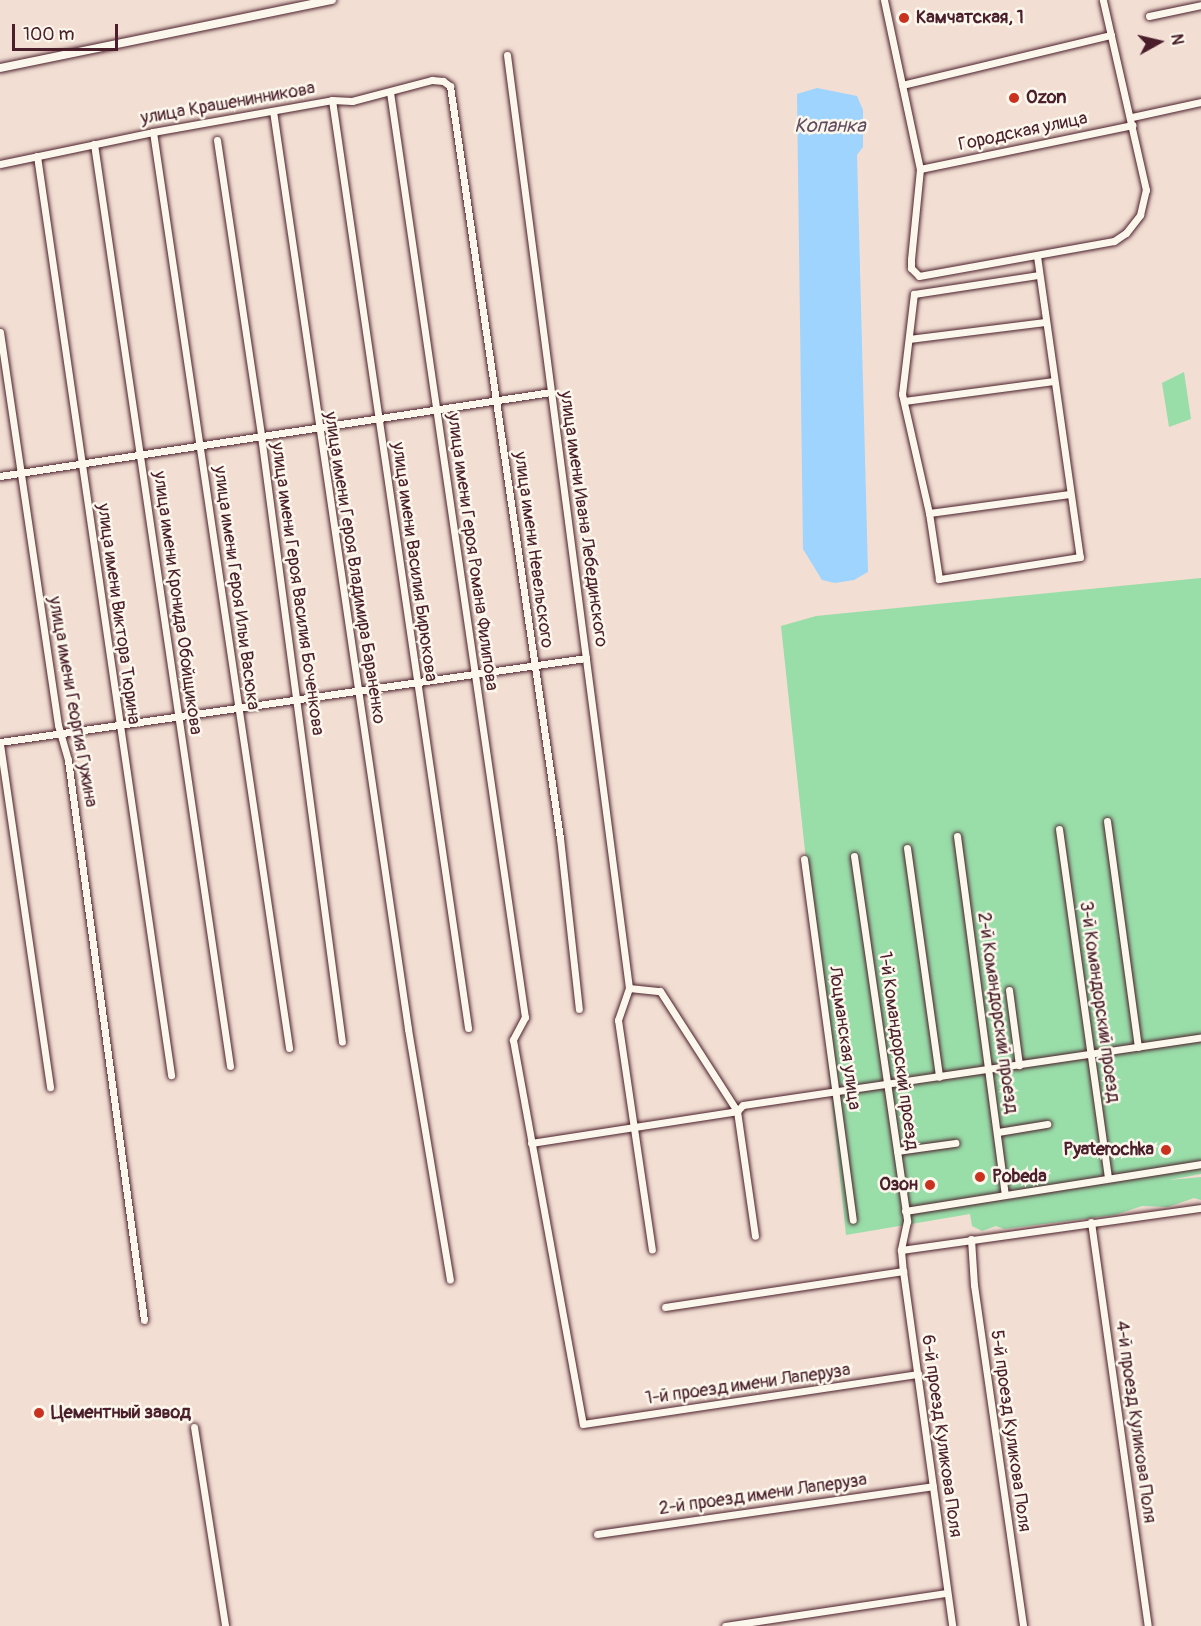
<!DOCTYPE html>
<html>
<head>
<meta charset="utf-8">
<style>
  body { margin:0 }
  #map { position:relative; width:1201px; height:1626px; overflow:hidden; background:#f2ded3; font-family:Pangolin,sans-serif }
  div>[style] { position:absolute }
  .green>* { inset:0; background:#99dda9 }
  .water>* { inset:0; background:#9ed4fd }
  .roads { filter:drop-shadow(0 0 2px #4a1f2b) drop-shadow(0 0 2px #4a1f2b) }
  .minor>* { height:7px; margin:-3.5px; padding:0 3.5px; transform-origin:3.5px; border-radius:3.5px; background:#fbf7ec }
  .tertiary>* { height:8px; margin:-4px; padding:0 4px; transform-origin:4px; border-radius:4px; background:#fbf7ec }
  .dots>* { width:16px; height:16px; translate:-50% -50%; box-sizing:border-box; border:3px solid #fbf7ec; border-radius:50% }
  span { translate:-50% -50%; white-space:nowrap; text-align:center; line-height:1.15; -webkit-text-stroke:5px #fbf7ec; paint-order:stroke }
  .poi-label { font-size:18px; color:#4a1f2b; font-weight:700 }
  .left { translate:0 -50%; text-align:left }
  .right { translate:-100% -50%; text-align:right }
  .street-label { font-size:18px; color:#4a1f2b }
  .water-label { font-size:20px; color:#5f4c60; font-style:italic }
  .north { position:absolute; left:1129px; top:12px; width:60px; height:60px; -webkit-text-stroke:4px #fbf7ec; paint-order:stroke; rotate:82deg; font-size:16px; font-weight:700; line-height:24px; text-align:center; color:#4a1f2b }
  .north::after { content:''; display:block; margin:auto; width:21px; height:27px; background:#4a1f2b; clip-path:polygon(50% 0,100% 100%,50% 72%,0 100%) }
  .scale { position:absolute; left:12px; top:24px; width:106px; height:27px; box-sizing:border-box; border:3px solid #4a1f2b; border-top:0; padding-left:8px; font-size:18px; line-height:21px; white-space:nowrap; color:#4a1f2b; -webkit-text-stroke:4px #fbf7ec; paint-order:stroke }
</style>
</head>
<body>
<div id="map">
  <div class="green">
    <div style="clip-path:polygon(1184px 372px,1191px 419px,1169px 427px,1162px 383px)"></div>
    <div style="clip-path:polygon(1201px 578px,1201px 1174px,1169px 1180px,1201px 1177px,1201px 1200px,1194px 1198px,1168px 1207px,1142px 1206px,1115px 1215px,1004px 1229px,996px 1226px,982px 1231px,972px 1226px,970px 1214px,846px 1235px,781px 626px,816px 616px)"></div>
  </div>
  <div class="water">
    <div style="clip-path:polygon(817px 88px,857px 96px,863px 110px,863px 147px,857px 155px,868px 572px,854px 580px,835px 583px,822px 580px,803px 549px,797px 94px)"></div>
  </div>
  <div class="roads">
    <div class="minor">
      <div style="left:884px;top:0;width:173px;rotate:78deg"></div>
      <div style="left:920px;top:169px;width:90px;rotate:95.7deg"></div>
      <div style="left:911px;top:259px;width:9px;rotate:90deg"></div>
      <div style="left:911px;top:268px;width:11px;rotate:45deg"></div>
      <div style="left:919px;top:276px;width:198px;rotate:-10.2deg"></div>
      <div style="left:1114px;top:241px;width:14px;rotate:-34deg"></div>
      <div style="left:1126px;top:233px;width:23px;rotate:-52deg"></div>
      <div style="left:1140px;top:215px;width:26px;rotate:-77deg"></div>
      <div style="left:1146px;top:190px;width:195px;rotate:-102.8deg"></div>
      <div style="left:1149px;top:16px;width:53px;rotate:-11.9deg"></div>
      <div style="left:507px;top:55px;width:941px;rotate:82.55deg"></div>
      <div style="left:629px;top:988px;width:34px;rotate:109deg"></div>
      <div style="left:618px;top:1020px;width:232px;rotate:81.6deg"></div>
      <div style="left:902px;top:85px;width:215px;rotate:-13.5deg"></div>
      <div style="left:390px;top:92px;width:935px;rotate:81.7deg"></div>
      <div style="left:525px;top:1017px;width:26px;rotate:118deg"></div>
      <div style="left:513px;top:1040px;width:390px;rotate:79.7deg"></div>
      <div style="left:583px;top:1424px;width:339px;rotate:-8.5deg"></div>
      <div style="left:332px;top:100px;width:938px;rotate:81.66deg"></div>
      <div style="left:273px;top:111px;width:928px;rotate:81.63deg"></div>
      <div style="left:408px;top:1029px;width:254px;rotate:80.5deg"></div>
      <div style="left:1132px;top:117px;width:71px;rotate:-12.3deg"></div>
      <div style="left:153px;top:132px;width:926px;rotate:81.55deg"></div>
      <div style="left:217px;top:140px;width:299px;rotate:81.5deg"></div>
      <div style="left:261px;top:436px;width:611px;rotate:82.39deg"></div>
      <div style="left:94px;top:144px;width:932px;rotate:81.61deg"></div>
      <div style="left:37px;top:156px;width:929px;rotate:81.7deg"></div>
      <div style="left:0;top:164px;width:156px;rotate:-11.8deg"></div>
      <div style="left:153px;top:132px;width:182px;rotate:-10.1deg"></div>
      <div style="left:332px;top:100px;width:20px;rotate:3deg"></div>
      <div style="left:352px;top:101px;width:83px;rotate:-14.7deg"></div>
      <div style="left:432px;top:80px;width:11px;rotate:5deg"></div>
      <div style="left:443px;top:81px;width:9px;rotate:36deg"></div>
      <div style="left:450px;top:86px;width:760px;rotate:81.68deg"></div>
      <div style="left:560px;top:838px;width:172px;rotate:83.7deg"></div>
      <div style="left:920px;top:169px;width:217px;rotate:-11.7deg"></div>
      <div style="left:1037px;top:256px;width:304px;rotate:81.9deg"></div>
      <div style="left:1080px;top:557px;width:143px;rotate:171.1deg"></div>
      <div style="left:939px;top:579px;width:67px;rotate:-98.6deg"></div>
      <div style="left:929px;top:513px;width:122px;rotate:-102.8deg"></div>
      <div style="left:902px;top:394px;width:101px;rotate:-83.2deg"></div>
      <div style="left:914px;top:294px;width:125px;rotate:-8.7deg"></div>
      <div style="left:0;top:332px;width:397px;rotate:81.6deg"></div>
      <div style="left:58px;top:725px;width:36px;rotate:74deg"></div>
      <div style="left:68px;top:760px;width:565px;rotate:82.27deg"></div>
      <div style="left:909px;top:339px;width:137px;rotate:-7.1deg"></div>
      <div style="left:904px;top:401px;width:151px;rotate:-7.6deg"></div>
      <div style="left:0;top:476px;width:557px;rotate:-8.67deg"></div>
      <div style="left:929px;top:513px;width:142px;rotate:-7.7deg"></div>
      <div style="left:0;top:742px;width:592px;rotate:-8.16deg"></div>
      <div style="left:0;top:744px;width:347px;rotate:81.7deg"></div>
      <div style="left:1107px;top:821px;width:228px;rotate:82.2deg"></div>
      <div style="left:1059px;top:829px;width:352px;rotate:82deg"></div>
      <div style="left:957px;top:836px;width:362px;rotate:82.4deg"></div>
      <div style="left:907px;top:848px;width:231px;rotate:82deg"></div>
      <div style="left:854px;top:856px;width:369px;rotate:81.7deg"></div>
      <div style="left:907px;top:1221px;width:30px;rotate:102deg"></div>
      <div style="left:901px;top:1250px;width:21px;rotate:85deg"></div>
      <div style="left:903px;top:1271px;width:358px;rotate:82.1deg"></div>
      <div style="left:804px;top:859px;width:364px;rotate:82.3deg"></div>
      <div style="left:629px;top:988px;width:31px;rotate:6deg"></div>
      <div style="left:660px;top:991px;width:143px;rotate:57.3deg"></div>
      <div style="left:737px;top:1111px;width:126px;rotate:81.8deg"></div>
      <div style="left:1009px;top:990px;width:76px;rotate:82.4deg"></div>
      <div style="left:998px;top:1132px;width:50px;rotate:-9.3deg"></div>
      <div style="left:531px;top:1143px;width:208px;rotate:-8.8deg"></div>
      <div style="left:737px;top:1111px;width:8px;rotate:-45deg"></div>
      <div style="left:743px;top:1105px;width:463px;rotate:-8.4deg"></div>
      <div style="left:897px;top:1151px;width:59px;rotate:-7.9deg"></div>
      <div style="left:905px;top:1211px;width:300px;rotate:-9deg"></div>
      <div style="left:1091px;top:1222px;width:408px;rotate:82deg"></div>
      <div style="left:971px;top:1239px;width:46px;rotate:86.3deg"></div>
      <div style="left:974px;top:1285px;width:345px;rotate:81.8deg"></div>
      <div style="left:901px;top:1250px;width:303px;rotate:-8deg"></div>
      <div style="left:665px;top:1307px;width:241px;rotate:-8.6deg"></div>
      <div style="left:194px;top:1427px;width:201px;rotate:81.1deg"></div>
      <div style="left:597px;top:1534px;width:339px;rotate:-8.1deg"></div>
      <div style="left:725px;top:1626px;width:224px;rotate:-8.5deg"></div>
    </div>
    <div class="tertiary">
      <div style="left:0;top:68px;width:339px;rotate:-11.6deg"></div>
    </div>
  </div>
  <div class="dots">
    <div style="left:904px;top:18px;background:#c8321e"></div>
    <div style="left:1014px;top:98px;background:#c8321e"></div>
    <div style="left:1166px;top:1150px;background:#c8321e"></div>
    <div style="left:980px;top:1177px;background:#c8321e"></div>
    <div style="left:930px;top:1185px;background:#c8321e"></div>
    <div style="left:39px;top:1413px;background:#c8321e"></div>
  </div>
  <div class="poi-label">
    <span class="left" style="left:916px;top:18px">Камчатская, 1</span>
    <span class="left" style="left:1026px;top:98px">Ozon</span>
    <span class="right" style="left:1154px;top:1150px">Pyaterochka</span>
    <span class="left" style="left:992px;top:1177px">Pobeda</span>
    <span class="right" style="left:918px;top:1185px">Озон</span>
    <span class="left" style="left:51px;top:1413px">Цементный завод</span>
  </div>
  <div class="street-label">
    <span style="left:228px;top:104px;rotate:-10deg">улица Крашенинникова</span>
    <span style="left:1023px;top:132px;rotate:-12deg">Городская улица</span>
    <span style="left:583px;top:519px;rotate:82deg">улица имени Ивана Лебединского</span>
    <span style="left:533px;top:550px;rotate:82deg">улица имени Невельского</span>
    <span style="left:472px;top:552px;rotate:82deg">улица имени Героя Романа Филипова</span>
    <span style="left:414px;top:562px;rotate:82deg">улица имени Василия Бирюкова</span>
    <span style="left:354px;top:568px;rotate:81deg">улица имени Героя Владимира Бараненко</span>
    <span style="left:236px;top:588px;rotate:82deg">улица имени Героя Ильи Васюка</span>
    <span style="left:297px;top:589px;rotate:82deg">улица имени Героя Василия Боченкова</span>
    <span style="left:177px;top:603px;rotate:82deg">улица имени Кронида Обойщикова</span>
    <span style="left:118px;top:614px;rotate:82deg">улица имени Виктора Тюрина</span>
    <span style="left:72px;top:702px;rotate:80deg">улица имени Георгия Гужина</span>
    <span style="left:1099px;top:1002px;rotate:82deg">3-й Командорский проезд</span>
    <span style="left:997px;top:1013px;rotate:82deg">2-й Командорский проезд</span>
    <span style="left:844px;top:1038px;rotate:82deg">Лоцманская улица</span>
    <span style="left:898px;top:1051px;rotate:82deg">1-й Командорский проезд</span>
    <span style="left:748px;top:1385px;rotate:-8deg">1-й проезд имени Лаперуза</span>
    <span style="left:1135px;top:1422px;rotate:82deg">4-й проезд Куликова Поля</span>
    <span style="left:1010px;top:1431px;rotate:82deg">5-й проезд Куликова Поля</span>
    <span style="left:941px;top:1436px;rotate:82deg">6-й проезд Куликова Поля</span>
    <span style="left:763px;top:1495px;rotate:-8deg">2-й проезд имени Лаперуза</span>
  </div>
  <div class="water-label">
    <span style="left:830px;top:125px">Копанка</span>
  </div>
  <div class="north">N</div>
  <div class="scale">100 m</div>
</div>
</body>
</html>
